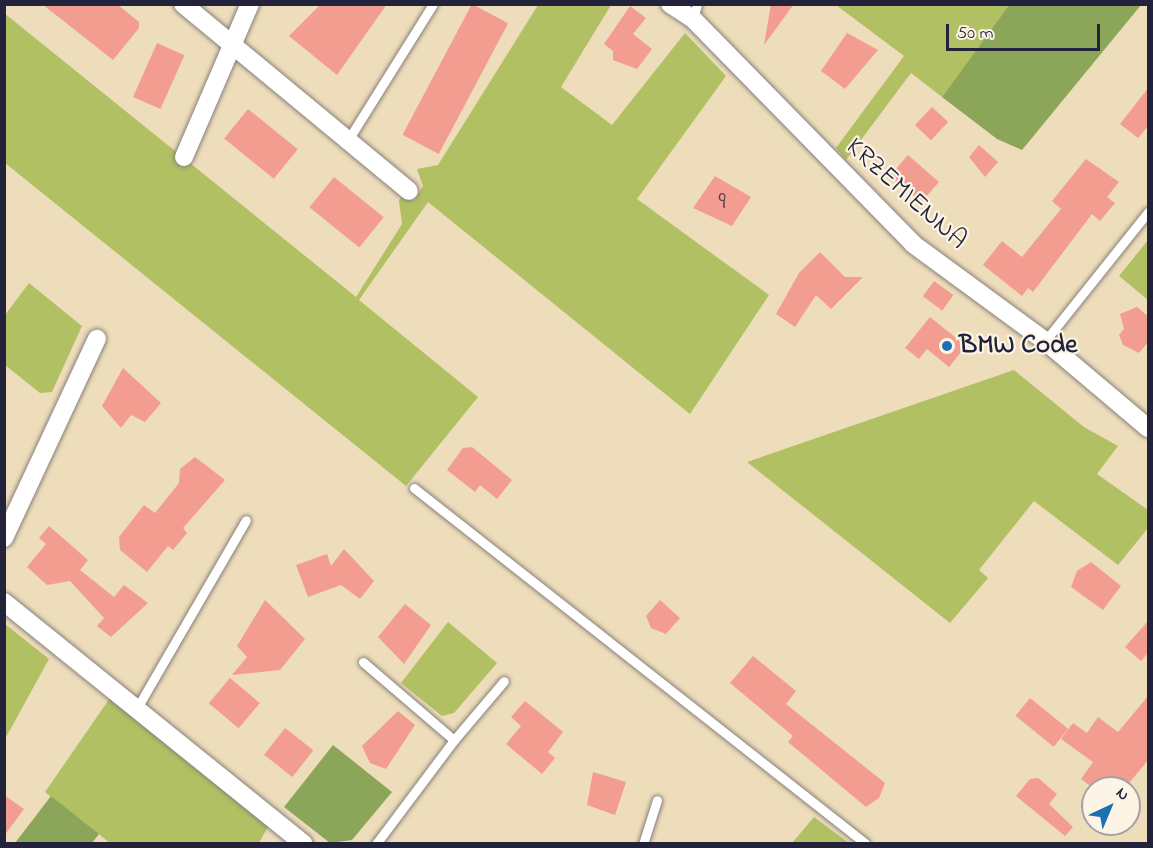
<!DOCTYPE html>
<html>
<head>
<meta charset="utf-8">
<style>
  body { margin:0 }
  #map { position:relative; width:1153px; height:848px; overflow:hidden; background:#edb; font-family:"Indie Flower",sans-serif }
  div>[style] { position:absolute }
  .green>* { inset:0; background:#b1c063 }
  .forest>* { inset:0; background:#8ca659 }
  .building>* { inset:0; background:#f39c90; transform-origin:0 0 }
  .roads { filter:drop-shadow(0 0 2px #88807b) drop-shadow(0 0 2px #88807b) }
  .service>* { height:9px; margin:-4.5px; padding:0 4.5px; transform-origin:4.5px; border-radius:4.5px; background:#fff }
  .minor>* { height:18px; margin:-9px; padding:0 9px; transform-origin:9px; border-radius:9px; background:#fff }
  .dots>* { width:16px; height:16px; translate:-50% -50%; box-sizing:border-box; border:3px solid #fcf5e5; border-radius:50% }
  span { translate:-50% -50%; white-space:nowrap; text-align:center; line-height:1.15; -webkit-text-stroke:4.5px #fcf5e5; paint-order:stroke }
  .number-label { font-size:24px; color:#564050 }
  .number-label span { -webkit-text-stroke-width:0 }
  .street-label { font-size:27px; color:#22223b }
  .poi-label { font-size:27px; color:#22223b; font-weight:700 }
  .left { translate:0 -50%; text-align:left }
  .frame { position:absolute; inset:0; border:6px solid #22223b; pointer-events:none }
  .north { position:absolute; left:1081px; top:776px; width:60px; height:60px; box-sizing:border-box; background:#fcf5e5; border:2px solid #a5a1a1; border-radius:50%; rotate:44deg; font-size:16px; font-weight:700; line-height:24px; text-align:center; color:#22223b }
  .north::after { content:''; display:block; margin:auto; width:21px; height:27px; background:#1f6fb2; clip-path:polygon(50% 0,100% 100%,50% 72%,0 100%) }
  .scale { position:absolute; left:946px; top:24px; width:154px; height:27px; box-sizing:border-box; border:3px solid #22223b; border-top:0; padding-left:8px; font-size:18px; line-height:21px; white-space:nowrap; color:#22223b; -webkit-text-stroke:4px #fcf5e5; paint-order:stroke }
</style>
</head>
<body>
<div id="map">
  <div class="green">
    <div style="clip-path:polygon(538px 5px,611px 5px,561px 87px,612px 125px,685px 33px,726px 76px,637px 199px,769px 295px,690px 414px,428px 202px,359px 300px,478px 397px,406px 486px,5px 163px,4px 13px,356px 297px,402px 224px,399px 201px,404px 192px,414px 201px,423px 186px,417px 169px,438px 165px)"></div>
    <div style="clip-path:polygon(836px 5px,1010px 5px,942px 97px,911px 73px,846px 160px,836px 148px,904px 56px)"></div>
    <div style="clip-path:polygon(1148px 240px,1148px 300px,1119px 276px)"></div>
    <div style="clip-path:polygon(29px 283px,82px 326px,52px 392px,40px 393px,5px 365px,5px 315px)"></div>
    <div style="clip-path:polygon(1014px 370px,1084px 427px,1118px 446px,1097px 474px,1148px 510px,1148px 528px,1118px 565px,1034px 501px,979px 570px,988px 578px,950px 623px,747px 462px)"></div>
    <div style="clip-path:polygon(448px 622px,497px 663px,454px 713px,442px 716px,401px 683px)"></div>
    <div style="clip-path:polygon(5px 624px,49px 659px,5px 739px)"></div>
    <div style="clip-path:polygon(110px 698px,269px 825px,259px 843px,110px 843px,45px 792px)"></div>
    <div style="clip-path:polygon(814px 817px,849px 843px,792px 843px)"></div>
  </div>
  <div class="forest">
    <div style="clip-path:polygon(1010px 4px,1141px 5px,1022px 150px,997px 139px,942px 97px)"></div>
    <div style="clip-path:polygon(333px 745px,392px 792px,352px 840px,330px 843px,284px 807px)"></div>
    <div style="clip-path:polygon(51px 796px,99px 834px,92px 843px,15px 843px)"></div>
  </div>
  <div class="building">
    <div style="clip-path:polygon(42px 4px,117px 4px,139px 22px,139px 28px,113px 60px)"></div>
    <div style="clip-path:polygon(321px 4px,387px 4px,337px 75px,289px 36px)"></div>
    <div style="left:472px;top:4px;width:41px;height:148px;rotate:28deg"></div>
    <div style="clip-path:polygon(771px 4px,794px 4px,764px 45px)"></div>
    <div style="clip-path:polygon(630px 6px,646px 18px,633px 34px,652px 49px,637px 69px,613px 60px,613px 51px,604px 44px)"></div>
    <div style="clip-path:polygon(847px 33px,878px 50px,845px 89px,821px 71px)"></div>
    <div style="left:157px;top:43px;width:30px;height:59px;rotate:24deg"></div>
    <div style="clip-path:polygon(1149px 87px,1149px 125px,1138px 138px,1120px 124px)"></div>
    <div style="left:932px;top:107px;width:22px;height:25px;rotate:43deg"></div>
    <div style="left:248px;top:109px;width:64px;height:38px;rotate:39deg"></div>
    <div style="clip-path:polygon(979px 145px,998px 162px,985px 177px,969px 157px)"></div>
    <div style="left:908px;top:155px;width:41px;height:27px;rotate:41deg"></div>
    <div style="clip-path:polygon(1086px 159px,1119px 182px,1107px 197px,1115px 203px,1100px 221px,1092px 214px,1033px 292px,1028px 288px,1022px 296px,983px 265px,1002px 241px,1022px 257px,1061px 209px,1052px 201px)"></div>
    <div style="clip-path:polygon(715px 176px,751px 197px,732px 226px,693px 208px)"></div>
    <div style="left:334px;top:177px;width:64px;height:39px;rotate:39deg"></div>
    <div style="clip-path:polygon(820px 252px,845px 277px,863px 277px,831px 309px,816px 295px,795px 327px,776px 314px,799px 273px)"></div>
    <div style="left:934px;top:281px;width:24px;height:19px;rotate:36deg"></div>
    <div style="clip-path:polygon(1137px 307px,1149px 317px,1149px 341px,1139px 353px,1123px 345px,1119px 335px,1124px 329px,1120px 314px)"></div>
    <div style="clip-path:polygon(930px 317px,966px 346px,949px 367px,927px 349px,919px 359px,905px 348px)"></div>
    <div style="clip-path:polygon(123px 368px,161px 403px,145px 422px,131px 415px,121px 428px,102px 406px)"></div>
    <div style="clip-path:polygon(472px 447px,512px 480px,497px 499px,480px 485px,475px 492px,447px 470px,463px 448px)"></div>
    <div style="clip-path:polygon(195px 457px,225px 480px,183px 528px,187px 533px,173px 550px,168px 546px,147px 572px,120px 550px,119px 537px,144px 505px,155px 513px,179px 483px,180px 469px)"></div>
    <div style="clip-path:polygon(49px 526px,88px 560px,80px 570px,114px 597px,124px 585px,148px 603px,111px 637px,97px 626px,104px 618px,70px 581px,47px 585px,27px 567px,46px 544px,39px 538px)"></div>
    <div style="clip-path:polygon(344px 549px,374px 581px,360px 599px,341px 585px,308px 597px,296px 565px,327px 554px,331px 566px)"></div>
    <div style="clip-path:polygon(1091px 562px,1121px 586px,1103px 610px,1071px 587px,1077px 571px)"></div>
    <div style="clip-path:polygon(265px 600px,305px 639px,280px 670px,232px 675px,247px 657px,237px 646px)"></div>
    <div style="clip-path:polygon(660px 600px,680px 618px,666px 634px,651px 628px,646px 616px)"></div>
    <div style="clip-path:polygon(405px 604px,431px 625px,404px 664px,378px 637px)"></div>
    <div style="clip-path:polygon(1149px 620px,1149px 652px,1141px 661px,1125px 647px)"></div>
    <div style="clip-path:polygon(753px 656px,796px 691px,786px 704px,885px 783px,879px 798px,866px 807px,788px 742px,793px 736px,730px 683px)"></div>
    <div style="left:230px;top:678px;width:39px;height:33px;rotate:40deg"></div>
    <div style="clip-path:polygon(1149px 695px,1149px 759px,1125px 788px,1093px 788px,1081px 779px,1093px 762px,1061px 739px,1073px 723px,1087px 733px,1098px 717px,1118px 732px)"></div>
    <div style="left:1030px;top:698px;width:49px;height:23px;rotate:39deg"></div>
    <div style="clip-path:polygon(525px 701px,563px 732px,548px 752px,555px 758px,542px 774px,506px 744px,521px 726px,511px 717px)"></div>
    <div style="clip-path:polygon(398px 711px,415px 725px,386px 769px,370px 763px,362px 746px)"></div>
    <div style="left:285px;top:728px;width:36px;height:34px;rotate:38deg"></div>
    <div style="clip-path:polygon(593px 772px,626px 782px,615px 815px,587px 805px)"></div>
    <div style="clip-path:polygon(1038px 778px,1057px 794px,1049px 804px,1073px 827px,1065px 836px,1016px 796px,1030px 779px)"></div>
    <div style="clip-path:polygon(4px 795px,24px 809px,4px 836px)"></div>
  </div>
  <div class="roads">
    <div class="service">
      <div style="left:693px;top:19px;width:16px;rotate:-75deg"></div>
      <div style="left:348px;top:140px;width:160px;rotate:-58deg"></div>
      <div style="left:1045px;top:341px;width:165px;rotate:-51.4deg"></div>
      <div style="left:414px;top:488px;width:575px;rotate:38.22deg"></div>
      <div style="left:363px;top:662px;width:120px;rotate:40.6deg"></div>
      <div style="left:454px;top:740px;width:130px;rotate:126.9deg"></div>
      <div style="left:137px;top:708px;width:217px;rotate:-59.9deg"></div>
      <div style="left:454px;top:740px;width:77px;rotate:-49.7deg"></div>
      <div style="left:643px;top:844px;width:46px;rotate:-72.3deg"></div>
    </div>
    <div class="minor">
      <div style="left:183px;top:4px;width:293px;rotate:39.6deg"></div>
      <div style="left:670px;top:4px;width:27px;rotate:33deg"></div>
      <div style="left:693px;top:19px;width:315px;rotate:45.6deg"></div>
      <div style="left:913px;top:244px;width:164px;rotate:36.3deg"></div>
      <div style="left:1045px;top:341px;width:135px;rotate:40.2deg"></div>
      <div style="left:184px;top:157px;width:167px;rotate:-66.7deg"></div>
      <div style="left:4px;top:538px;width:220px;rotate:-65deg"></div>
      <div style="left:4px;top:602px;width:385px;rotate:38.9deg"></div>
    </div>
  </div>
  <div class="dots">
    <div style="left:947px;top:346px;background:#1f6fb2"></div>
  </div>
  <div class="number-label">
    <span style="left:722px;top:203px">9</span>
  </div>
  <div class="street-label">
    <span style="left:906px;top:194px;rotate:42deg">KRZEMIENNA</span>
  </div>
  <div class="poi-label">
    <span class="left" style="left:959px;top:346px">BMW Code</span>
  </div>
  <div class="frame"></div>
  <div class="north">N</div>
  <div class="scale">50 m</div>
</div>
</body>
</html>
